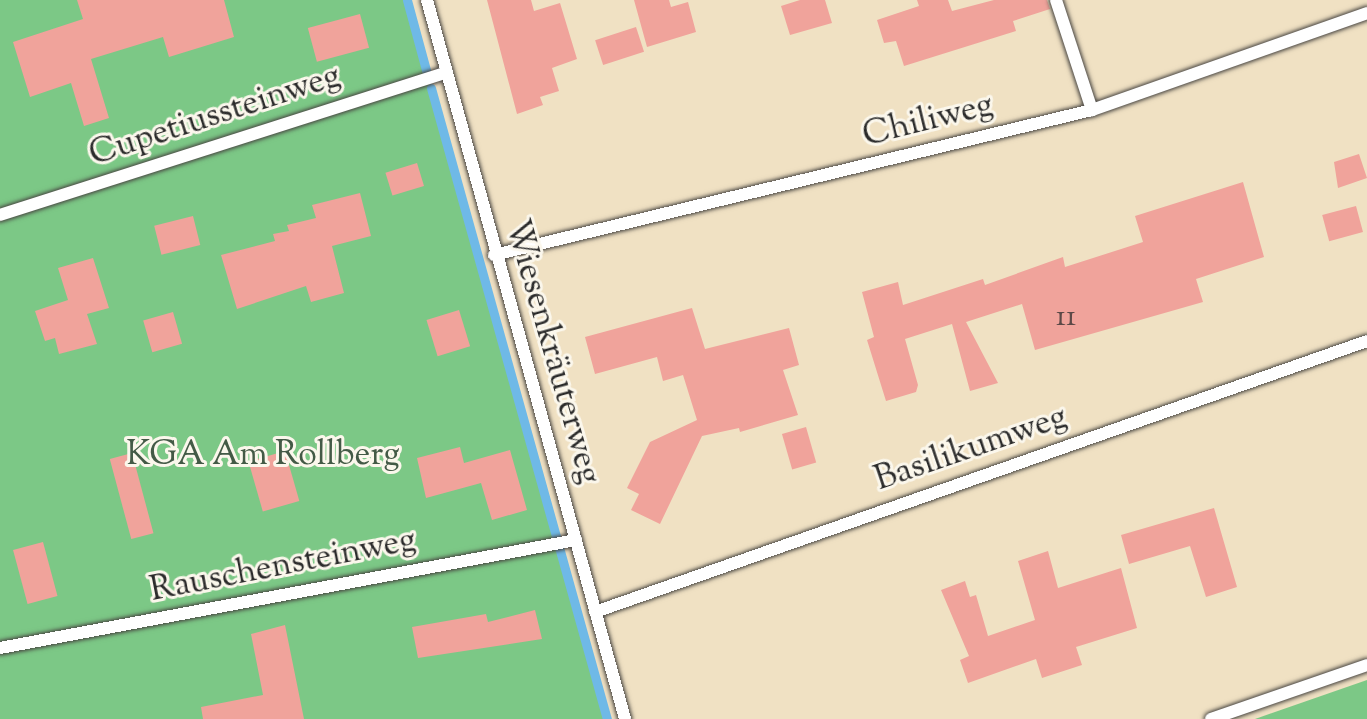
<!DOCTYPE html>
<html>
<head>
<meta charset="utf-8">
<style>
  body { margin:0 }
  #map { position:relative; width:1367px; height:719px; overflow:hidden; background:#f0e1c3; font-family:"Sorts Mill Goudy",serif }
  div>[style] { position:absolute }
  .green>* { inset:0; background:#7cc886 }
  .stream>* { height:9px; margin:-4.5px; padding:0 4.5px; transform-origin:4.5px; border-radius:4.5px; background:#6fb9e7 }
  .building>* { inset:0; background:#f0a39b; transform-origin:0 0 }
  .roads { filter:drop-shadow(0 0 2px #494642) drop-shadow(0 0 2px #494642) }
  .service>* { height:12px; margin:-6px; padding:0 6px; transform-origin:6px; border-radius:6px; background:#fff }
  span { translate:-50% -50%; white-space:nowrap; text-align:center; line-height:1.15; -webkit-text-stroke:6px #fbf7ec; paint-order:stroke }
  .number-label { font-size:30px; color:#5c4947 }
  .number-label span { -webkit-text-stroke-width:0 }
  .street-label { font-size:34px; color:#2b2b2b }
  .park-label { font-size:34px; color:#435a46 }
</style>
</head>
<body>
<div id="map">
  <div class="green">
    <div style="clip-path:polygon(0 0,408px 0,607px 719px,0 719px)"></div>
    <div style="clip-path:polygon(1367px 680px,1367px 719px,1255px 719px)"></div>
  </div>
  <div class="stream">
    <div style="left:407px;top:0;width:73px;rotate:74.8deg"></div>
    <div style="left:431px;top:88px;width:655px;rotate:74.42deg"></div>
  </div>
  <div class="building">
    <div style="clip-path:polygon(77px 0,224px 0,234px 37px,169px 57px,163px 37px,91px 59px,109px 118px,84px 126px,71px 83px,30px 97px,13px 42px,83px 19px)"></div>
    <div style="clip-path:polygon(487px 0,531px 0,534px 11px,560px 3px,577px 59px,552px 68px,559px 91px,540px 97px,543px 105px,517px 114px)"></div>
    <div style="clip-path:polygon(634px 0,669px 0,671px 7px,688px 2px,696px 32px,647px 47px)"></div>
    <div style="clip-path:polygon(800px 0,825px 0,832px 23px,790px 35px,781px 6px)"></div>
    <div style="clip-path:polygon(917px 0,948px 0,952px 11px,994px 0,1047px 0,1050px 9px,1013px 21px,1016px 31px,904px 66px,896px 41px,884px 43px,877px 20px,919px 6px)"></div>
    <div style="left:360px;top:14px;width:35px;height:54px;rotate:75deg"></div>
    <div style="left:636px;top:27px;width:26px;height:43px;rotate:72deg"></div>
    <div style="clip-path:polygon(1359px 154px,1367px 178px,1338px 188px,1334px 162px)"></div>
    <div style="left:417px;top:163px;width:24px;height:33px;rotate:73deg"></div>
    <div style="clip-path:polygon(1243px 182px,1264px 257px,1196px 279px,1203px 302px,1035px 350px,1022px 304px,966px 322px,998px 383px,970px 391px,952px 324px,905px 339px,918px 385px,916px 392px,886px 401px,867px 340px,874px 337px,862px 292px,898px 282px,903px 305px,983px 279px,985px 285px,1063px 257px,1065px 267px,1143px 242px,1135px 216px)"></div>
    <div style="clip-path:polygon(360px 193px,371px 236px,332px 246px,344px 293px,311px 302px,306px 286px,237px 309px,221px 255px,275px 241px,273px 234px,289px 231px,287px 225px,316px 218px,312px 205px)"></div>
    <div style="left:1356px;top:206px;width:27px;height:35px;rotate:75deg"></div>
    <div style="left:193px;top:216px;width:30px;height:40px;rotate:76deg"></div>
    <div style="clip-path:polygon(93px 258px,109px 308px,87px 314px,97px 344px,59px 354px,55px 338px,45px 341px,35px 311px,68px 300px,58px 268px)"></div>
    <div style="clip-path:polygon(692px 308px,705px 349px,789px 328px,799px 365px,783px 370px,798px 415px,740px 432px,739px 428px,702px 436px,660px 524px,631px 510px,639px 494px,627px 488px,650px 442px,697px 420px,683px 375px,663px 381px,657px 357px,595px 374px,585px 337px)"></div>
    <div style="left:459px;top:310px;width:38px;height:34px;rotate:73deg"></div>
    <div style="left:173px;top:312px;width:33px;height:31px;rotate:74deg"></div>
    <div style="left:806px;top:427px;width:37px;height:25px;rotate:74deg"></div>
    <div style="clip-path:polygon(460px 447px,464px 463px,510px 450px,527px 510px,492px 520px,481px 483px,426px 498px,417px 458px)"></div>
    <div style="left:285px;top:451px;width:52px;height:38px;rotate:74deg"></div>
    <div style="left:132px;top:453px;width:83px;height:23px;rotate:75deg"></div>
    <div style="clip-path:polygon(1214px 508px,1237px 587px,1206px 597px,1190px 546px,1129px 564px,1121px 535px)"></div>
    <div style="left:43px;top:542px;width:56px;height:31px;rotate:75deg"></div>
    <div style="clip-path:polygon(1048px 551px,1058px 588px,1121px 568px,1137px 628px,1076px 647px,1082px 665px,1042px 678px,1036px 659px,968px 683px,960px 660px,969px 656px,941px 590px,965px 581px,970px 597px,976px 595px,988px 636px,1035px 620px,1018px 561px)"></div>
    <div style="clip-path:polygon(535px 610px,542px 639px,418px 658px,412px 627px,486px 614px,488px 622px)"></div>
    <div style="clip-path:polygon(285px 625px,304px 719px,203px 719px,201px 707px,263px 695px,251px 634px)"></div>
  </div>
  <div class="roads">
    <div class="service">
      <div style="left:427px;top:0;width:746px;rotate:74.6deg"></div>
      <div style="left:1056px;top:0;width:116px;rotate:71.9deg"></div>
      <div style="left:0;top:215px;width:469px;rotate:-17.7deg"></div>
      <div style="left:494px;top:255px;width:615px;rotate:-13.63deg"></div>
      <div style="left:1092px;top:110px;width:292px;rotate:-19.4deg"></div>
      <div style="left:595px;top:612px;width:818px;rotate:-19.34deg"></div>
      <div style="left:0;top:648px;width:586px;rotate:-10.62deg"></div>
      <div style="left:1211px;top:719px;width:165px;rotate:-19.1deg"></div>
    </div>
  </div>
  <div class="number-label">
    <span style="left:1066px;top:318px">11</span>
  </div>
  <div class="street-label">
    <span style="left:215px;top:116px;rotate:-18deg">Cupetiussteinweg</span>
    <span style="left:928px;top:121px;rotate:-14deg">Chiliweg</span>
    <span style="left:552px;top:352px;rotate:74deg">Wiesenkräuterweg</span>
    <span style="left:971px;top:449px;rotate:-19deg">Basilikumweg</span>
    <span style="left:283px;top:566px;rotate:-11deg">Rauschensteinweg</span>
  </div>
  <div class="park-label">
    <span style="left:263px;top:456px">KGA Am Rollberg</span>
  </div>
</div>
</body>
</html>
